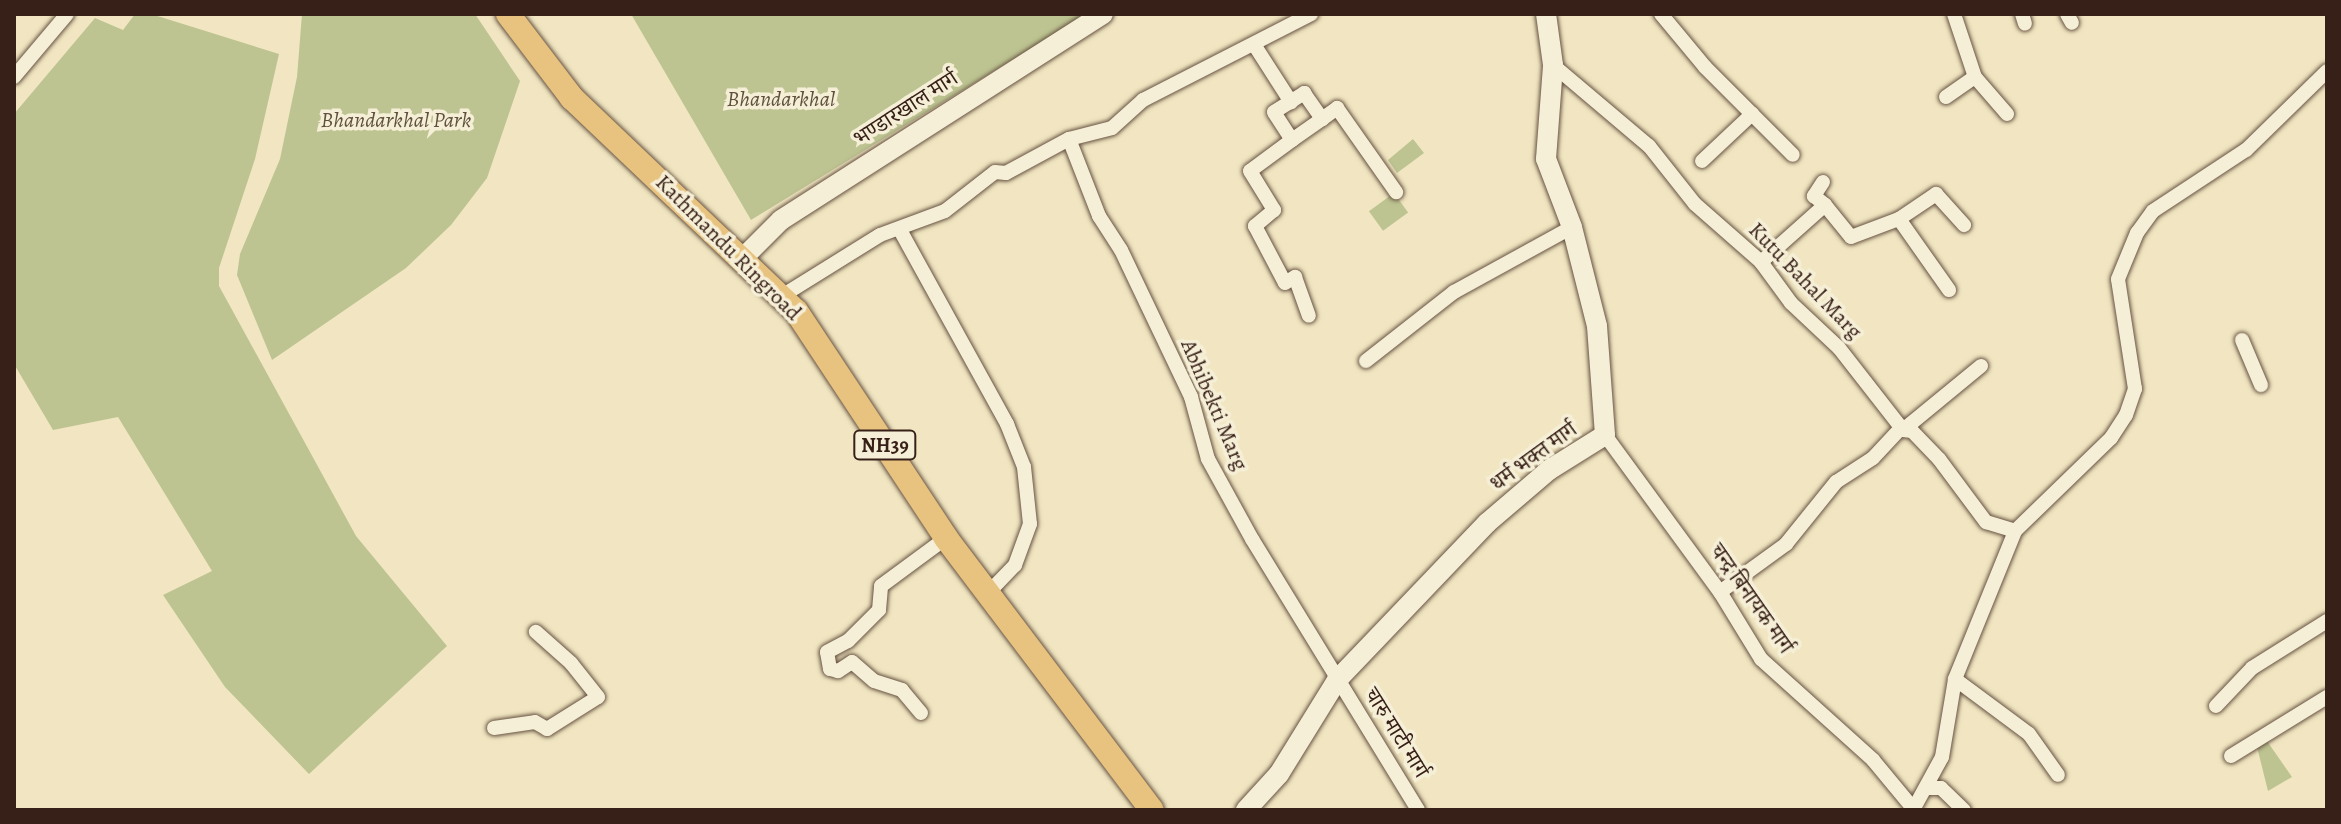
<!DOCTYPE html>
<html>
<head>
<meta charset="utf-8">
<style>
  body { margin:0 }
  #map { position:relative; width:2341px; height:824px; overflow:hidden; background:#f1e6c1; font-family:Alegreya,"Noto Serif Devanagari",serif }
  div>[style] { position:absolute }
  .green>* { inset:0; background:#bdc491; transform-origin:0 0 }
  .roads { filter:drop-shadow(0 0 2px #665242) drop-shadow(0 0 2px #665242) }
  .minor>* { height:14px; margin:-7px; padding:0 7px; transform-origin:7px; border-radius:7px; background:#f6efd7 }
  .secondary>* { height:20px; margin:-10px; padding:0 10px; transform-origin:10px; border-radius:10px; background:#f6efd7 }
  .trunk>* { height:24px; margin:-12px; padding:0 12px; transform-origin:12px; border-radius:12px; background:#e8c380 }
  span { translate:-50% -50%; white-space:nowrap; text-align:center; line-height:1.15; -webkit-text-stroke:7px #f6efd7; paint-order:stroke }
  .shield-label span { padding:2px 6px; background:#f6efd7; border:2px solid; border-radius:6px; -webkit-text-stroke-width:0 }
  .shield-label { font-size:20px; color:#372018; font-weight:700 }
  .park-label { font-size:22px; color:#5f513c; font-style:italic }
  .street-label { font-size:22px; color:#372018 }
  .frame { position:absolute; inset:0; border:16px solid #372018; pointer-events:none }
</style>
</head>
<body>
<div id="map">
  <div class="green">
    <div style="clip-path:polygon(135px 14px,151px 14px,279px 54px,255px 159px,219px 268px,219px 286px,356px 536px,447px 646px,309px 774px,225px 687px,163px 595px,212px 571px,118px 417px,53px 430px,14px 364px,14px 114px,95px 18px,123px 30px)"></div>
    <div style="clip-path:polygon(302px 14px,475px 14px,520px 81px,487px 178px,451px 225px,406px 268px,272px 360px,237px 275px,240px 254px,280px 159px,297px 77px)"></div>
    <div style="clip-path:polygon(631px 14px,1087px 14px,751px 220px)"></div>
    <div style="clip-path:polygon(1413px 139px,1424px 153px,1397px 173px,1388px 160px)"></div>
    <div style="left:1394px;top:193px;width:24px;height:31px;rotate:54deg"></div>
    <div style="clip-path:polygon(2267px 741px,2292px 777px,2268px 791px,2257px 747px)"></div>
  </div>
  <div class="roads">
    <div class="minor">
      <div style="left:1661px;top:14px;width:69px;rotate:50.3deg"></div>
      <div style="left:1705px;top:67px;width:124px;rotate:45deg"></div>
      <div style="left:1954px;top:14px;width:66px;rotate:71.6deg"></div>
      <div style="left:2022px;top:14px;width:10px;rotate:73deg"></div>
      <div style="left:2067px;top:14px;width:10px;rotate:61deg"></div>
      <div style="left:1255px;top:46px;width:67px;rotate:57.3deg"></div>
      <div style="left:1553px;top:65px;width:126px;rotate:40.2deg"></div>
      <div style="left:1649px;top:146px;width:74px;rotate:51.6deg"></div>
      <div style="left:1695px;top:204px;width:88px;rotate:41.3deg"></div>
      <div style="left:1761px;top:262px;width:51px;rotate:53.8deg"></div>
      <div style="left:1791px;top:303px;width:66px;rotate:43.2deg"></div>
      <div style="left:1839px;top:348px;width:104px;rotate:52deg"></div>
      <div style="left:1903px;top:430px;width:9px;rotate:6deg"></div>
      <div style="left:1912px;top:431px;width:39px;rotate:46deg"></div>
      <div style="left:1939px;top:459px;width:79px;rotate:53.3deg"></div>
      <div style="left:1986px;top:522px;width:30px;rotate:17deg"></div>
      <div style="left:14px;top:77px;width:82px;rotate:-49.9deg"></div>
      <div style="left:1304px;top:93px;width:32px;rotate:55deg"></div>
      <div style="left:1322px;top:119px;width:37px;rotate:145deg"></div>
      <div style="left:1292px;top:140px;width:33px;rotate:-123deg"></div>
      <div style="left:1274px;top:112px;width:36px;rotate:-32deg"></div>
      <div style="left:1946px;top:97px;width:35px;rotate:-35deg"></div>
      <div style="left:1975px;top:77px;width:49px;rotate:49.1deg"></div>
      <div style="left:1322px;top:119px;width:19px;rotate:-36deg"></div>
      <div style="left:1337px;top:108px;width:103px;rotate:54.9deg"></div>
      <div style="left:1069px;top:139px;width:83px;rotate:68.7deg"></div>
      <div style="left:1099px;top:216px;width:40px;rotate:57.1deg"></div>
      <div style="left:1121px;top:250px;width:163px;rotate:64.5deg"></div>
      <div style="left:1191px;top:397px;width:64px;rotate:74.7deg"></div>
      <div style="left:1208px;top:459px;width:91px;rotate:61.2deg"></div>
      <div style="left:1252px;top:539px;width:318px;rotate:58.5deg"></div>
      <div style="left:1292px;top:140px;width:52px;rotate:143.6deg"></div>
      <div style="left:1250px;top:171px;width:46px;rotate:58.4deg"></div>
      <div style="left:1274px;top:210px;width:25px;rotate:140deg"></div>
      <div style="left:1255px;top:226px;width:64px;rotate:62.2deg"></div>
      <div style="left:1285px;top:283px;width:12px;rotate:-31deg"></div>
      <div style="left:1295px;top:277px;width:41px;rotate:70.3deg"></div>
      <div style="left:1702px;top:161px;width:69px;rotate:-43.2deg"></div>
      <div style="left:1823px;top:182px;width:17px;rotate:123deg"></div>
      <div style="left:1814px;top:196px;width:14px;rotate:39deg"></div>
      <div style="left:1899px;top:219px;width:87px;rotate:54.8deg"></div>
      <div style="left:900px;top:230px;width:222px;rotate:61.1deg"></div>
      <div style="left:1007px;top:424px;width:46px;rotate:68.4deg"></div>
      <div style="left:1024px;top:467px;width:57px;rotate:84deg"></div>
      <div style="left:1030px;top:524px;width:44px;rotate:110.1deg"></div>
      <div style="left:1015px;top:565px;width:40px;rotate:134deg"></div>
      <div style="left:1761px;top:262px;width:86px;rotate:-41.7deg"></div>
      <div style="left:1825px;top:205px;width:41px;rotate:50.9deg"></div>
      <div style="left:1851px;top:237px;width:51px;rotate:-20.6deg"></div>
      <div style="left:1899px;top:219px;width:45px;rotate:-34deg"></div>
      <div style="left:1936px;top:194px;width:42px;rotate:47.9deg"></div>
      <div style="left:782px;top:296px;width:115px;rotate:-31.9deg"></div>
      <div style="left:880px;top:235px;width:69px;rotate:-20.3deg"></div>
      <div style="left:945px;top:211px;width:63px;rotate:-38deg"></div>
      <div style="left:995px;top:172px;width:11px;rotate:5deg"></div>
      <div style="left:1006px;top:173px;width:72px;rotate:-28.4deg"></div>
      <div style="left:1069px;top:139px;width:44px;rotate:-14.3deg"></div>
      <div style="left:1112px;top:128px;width:42px;rotate:-42.1deg"></div>
      <div style="left:1143px;top:100px;width:189px;rotate:-27.1deg"></div>
      <div style="left:2242px;top:340px;width:49px;rotate:67.1deg"></div>
      <div style="left:1366px;top:361px;width:112px;rotate:-38.1deg"></div>
      <div style="left:1454px;top:292px;width:135px;rotate:-28.8deg"></div>
      <div style="left:1903px;top:430px;width:101px;rotate:-39.4deg"></div>
      <div style="left:1605px;top:435px;width:195px;rotate:53.8deg"></div>
      <div style="left:1720px;top:592px;width:79px;rotate:58.5deg"></div>
      <div style="left:1761px;top:659px;width:151px;rotate:42deg"></div>
      <div style="left:1873px;top:760px;width:61px;rotate:50.3deg"></div>
      <div style="left:1720px;top:592px;width:82px;rotate:-36deg"></div>
      <div style="left:1786px;top:544px;width:80px;rotate:-51.1deg"></div>
      <div style="left:1836px;top:482px;width:44px;rotate:-33deg"></div>
      <div style="left:1873px;top:458px;width:41px;rotate:-47deg"></div>
      <div style="left:1955px;top:679px;width:92px;rotate:36.6deg"></div>
      <div style="left:2029px;top:734px;width:50px;rotate:54.7deg"></div>
      <div style="left:2216px;top:706px;width:52px;rotate:-46.5deg"></div>
      <div style="left:2252px;top:668px;width:89px;rotate:-32.1deg"></div>
      <div style="left:921px;top:713px;width:30px;rotate:-130deg"></div>
      <div style="left:902px;top:690px;width:29px;rotate:-162deg"></div>
      <div style="left:874px;top:681px;width:29px;rotate:-139deg"></div>
      <div style="left:852px;top:662px;width:17px;rotate:147deg"></div>
      <div style="left:838px;top:671px;width:8px;rotate:-166deg"></div>
      <div style="left:830px;top:669px;width:17px;rotate:-100deg"></div>
      <div style="left:827px;top:652px;width:24px;rotate:-28deg"></div>
      <div style="left:848px;top:641px;width:44px;rotate:-45deg"></div>
      <div style="left:879px;top:610px;width:24px;rotate:-85deg"></div>
      <div style="left:881px;top:586px;width:81px;rotate:-36.4deg"></div>
      <div style="left:494px;top:728px;width:41px;rotate:-8.3deg"></div>
      <div style="left:535px;top:722px;width:14px;rotate:30deg"></div>
      <div style="left:547px;top:729px;width:60px;rotate:-32.1deg"></div>
      <div style="left:598px;top:697px;width:43px;rotate:-128.5deg"></div>
      <div style="left:571px;top:663px;width:47px;rotate:-138.5deg"></div>
      <div style="left:2231px;top:756px;width:113px;rotate:-31.6deg"></div>
      <div style="left:1928px;top:788px;width:13px"></div>
      <div style="left:1941px;top:788px;width:32px;rotate:44deg"></div>
      <div style="left:1913px;top:810px;width:60px;rotate:-61.3deg"></div>
      <div style="left:1942px;top:757px;width:79px;rotate:-80.5deg"></div>
      <div style="left:1955px;top:679px;width:160px;rotate:-67.9deg"></div>
      <div style="left:2015px;top:531px;width:134px;rotate:-44.1deg"></div>
      <div style="left:2111px;top:438px;width:27px;rotate:-57deg"></div>
      <div style="left:2126px;top:415px;width:28px;rotate:-71deg"></div>
      <div style="left:2135px;top:389px;width:111px;rotate:-98.8deg"></div>
      <div style="left:2118px;top:279px;width:50px;rotate:-67.6deg"></div>
      <div style="left:2137px;top:233px;width:27px;rotate:-54deg"></div>
      <div style="left:2153px;top:211px;width:111px;rotate:-33.3deg"></div>
      <div style="left:2246px;top:150px;width:113px;rotate:-44.3deg"></div>
    </div>
    <div class="secondary">
      <div style="left:744px;top:257px;width:52px;rotate:-45deg"></div>
      <div style="left:781px;top:220px;width:382px;rotate:-32.6deg"></div>
      <div style="left:1246px;top:810px;width:49px;rotate:-47.5deg"></div>
      <div style="left:1279px;top:774px;width:110px;rotate:-58.3deg"></div>
      <div style="left:1337px;top:680px;width:217px;rotate:-46.3deg"></div>
      <div style="left:1487px;top:523px;width:82px;rotate:-40.5deg"></div>
      <div style="left:1549px;top:470px;width:66px;rotate:-32deg"></div>
      <div style="left:1605px;top:435px;width:109px;rotate:-94.2deg"></div>
      <div style="left:1597px;top:326px;width:102px;rotate:-104.2deg"></div>
      <div style="left:1572px;top:227px;width:73px;rotate:-110.9deg"></div>
      <div style="left:1546px;top:159px;width:94px;rotate:-85.7deg"></div>
      <div style="left:1553px;top:65px;width:51px;rotate:-97.8deg"></div>
    </div>
    <div class="trunk">
      <div style="left:508px;top:14px;width:106px;rotate:52.7deg"></div>
      <div style="left:572px;top:98px;width:309px;rotate:43.6deg"></div>
      <div style="left:796px;top:311px;width:272px;rotate:56.5deg"></div>
      <div style="left:946px;top:538px;width:341px;rotate:52.9deg"></div>
    </div>
  </div>
  <div class="shield-label">
    <span style="left:885px;top:445px">NH39</span>
  </div>
  <div class="park-label">
    <span style="left:781px;top:100px">Bhandarkhal</span>
    <span style="left:396px;top:121px">Bhandarkhal Park</span>
  </div>
  <div class="street-label">
    <span style="left:906px;top:109px;rotate:-33deg">भण्डारखाल मार्ग</span>
    <span style="left:728px;top:248px;rotate:45deg">Kathmandu Ringroad</span>
    <span style="left:1805px;top:281px;rotate:46deg">Kutu Bahal Marg</span>
    <span style="left:1214px;top:405px;rotate:67deg">Abhibekti Marg</span>
    <span style="left:1534px;top:457px;rotate:-36deg">धर्म भक्त मार्ग</span>
    <span style="left:1751px;top:599px;rotate:55deg">चन्द्र बिनायक मार्ग</span>
    <span style="left:1396px;top:733px;rotate:58deg">चारु माटी मार्ग</span>
  </div>
  <div class="frame"></div>
</div>
</body>
</html>
